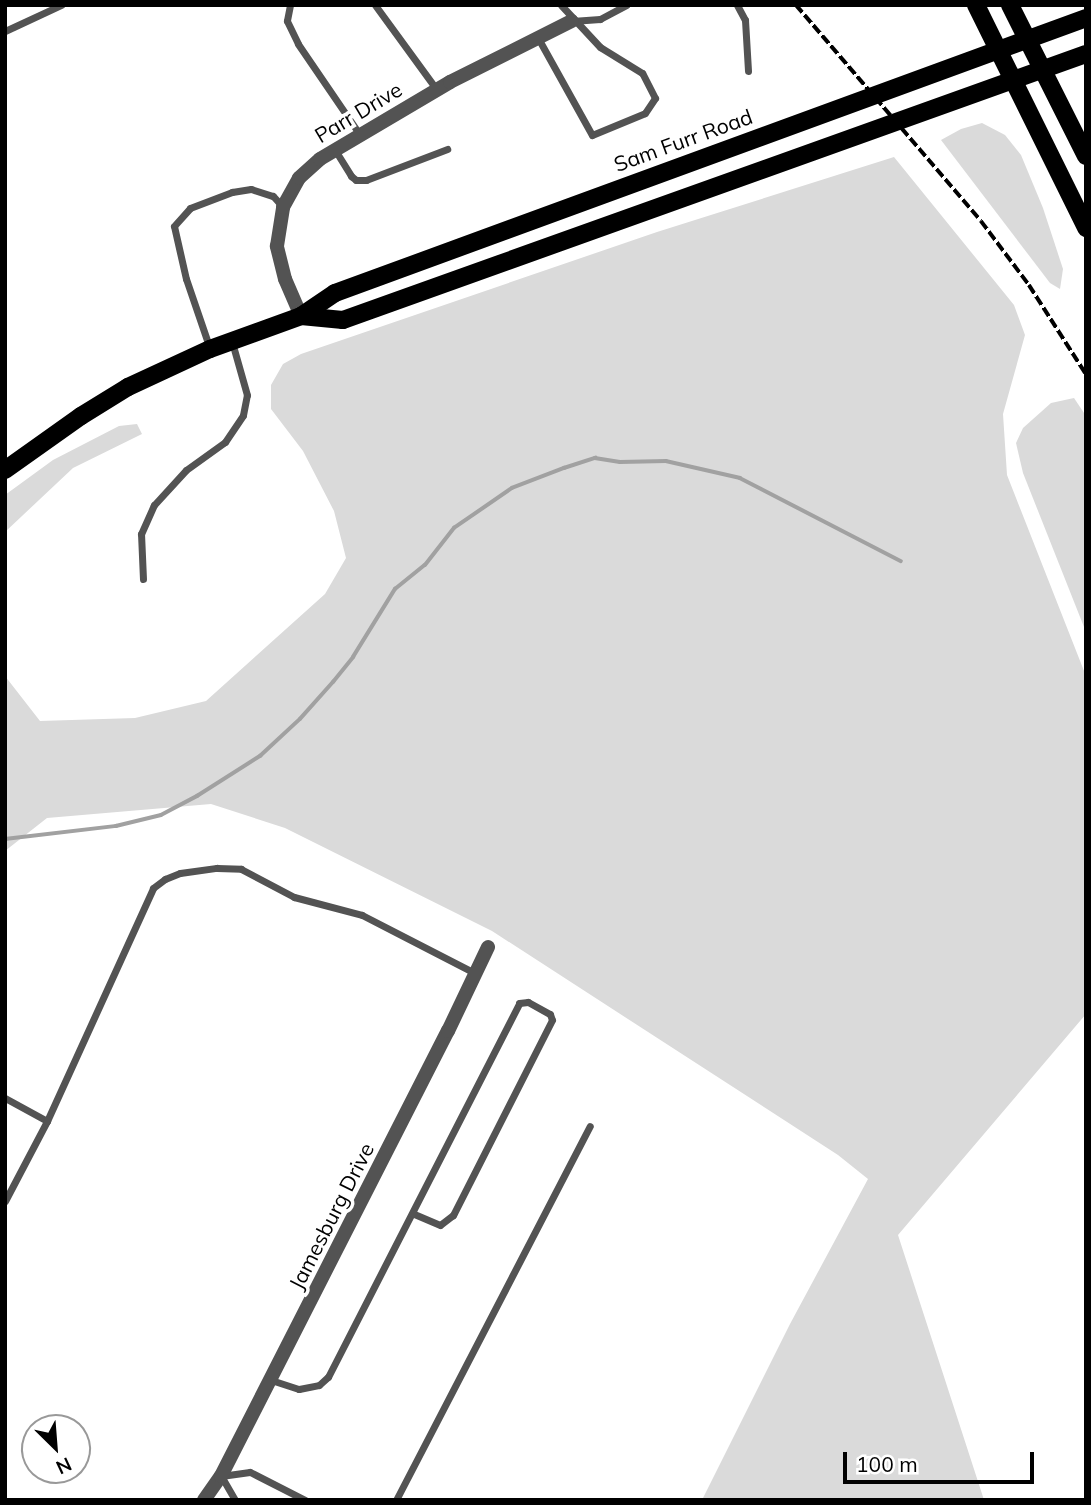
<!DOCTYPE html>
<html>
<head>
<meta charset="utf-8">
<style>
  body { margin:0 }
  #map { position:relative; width:1091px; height:1505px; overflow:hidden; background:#fff; font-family:Mulish,sans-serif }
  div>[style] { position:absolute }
  .green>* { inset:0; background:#dadada }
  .stream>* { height:3.5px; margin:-1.75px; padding:0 1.75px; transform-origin:1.75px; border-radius:1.75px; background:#a1a1a1 }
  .service>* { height:7px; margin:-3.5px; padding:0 3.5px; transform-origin:3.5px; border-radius:3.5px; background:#535353 }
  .minor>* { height:14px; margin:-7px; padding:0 7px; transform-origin:7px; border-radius:7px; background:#535353 }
  .primary>* { height:18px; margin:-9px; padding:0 9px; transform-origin:9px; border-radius:9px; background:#000 }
  .rail>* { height:3.5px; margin-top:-1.75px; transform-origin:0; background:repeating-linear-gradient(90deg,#000 0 10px,transparent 0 13.5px) }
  span { translate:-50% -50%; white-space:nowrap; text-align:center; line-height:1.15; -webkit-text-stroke:7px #fff; paint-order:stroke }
  .street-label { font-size:21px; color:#000 }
  .frame { position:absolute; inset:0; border:7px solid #000; pointer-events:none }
  .north { position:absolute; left:21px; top:1414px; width:70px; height:70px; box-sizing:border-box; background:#fff; border:2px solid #999; border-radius:50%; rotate:155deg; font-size:19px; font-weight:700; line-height:28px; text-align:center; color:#000 }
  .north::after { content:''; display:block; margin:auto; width:24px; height:32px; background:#000; clip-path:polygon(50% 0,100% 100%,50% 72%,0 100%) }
  .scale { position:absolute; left:843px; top:1452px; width:191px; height:32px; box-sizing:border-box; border:4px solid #000; border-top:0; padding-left:9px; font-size:21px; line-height:24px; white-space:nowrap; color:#000; -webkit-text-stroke:5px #fff; paint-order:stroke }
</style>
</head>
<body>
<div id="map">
  <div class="green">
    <div style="clip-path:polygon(982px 123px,1005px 135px,1021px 155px,1043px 208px,1063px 269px,1060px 289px,1050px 283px,941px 140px,961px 129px)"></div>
    <div style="clip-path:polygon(894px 157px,1014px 305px,1025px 335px,1003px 414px,1007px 475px,1086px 676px,1086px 1014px,898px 1235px,984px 1500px,702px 1500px,790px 1324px,868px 1179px,838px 1155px,492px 931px,285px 828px,211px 804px,47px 818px,5px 851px,5px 676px,40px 721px,135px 718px,206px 701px,325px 594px,346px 558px,334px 511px,303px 451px,271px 409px,271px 385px,283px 364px,301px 354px,657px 232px)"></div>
    <div style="clip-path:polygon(1074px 398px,1086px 416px,1086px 632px,1023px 473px,1016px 443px,1023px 428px,1051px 403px)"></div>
    <div style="clip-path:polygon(137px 424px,142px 434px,73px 468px,5px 532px,5px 495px,53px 460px,119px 426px)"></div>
  </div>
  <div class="stream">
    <div style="left:5px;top:839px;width:112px;rotate:-6.7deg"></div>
    <div style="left:116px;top:826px;width:46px;rotate:-13.7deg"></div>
    <div style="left:161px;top:815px;width:41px;rotate:-27.8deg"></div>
    <div style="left:197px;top:796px;width:75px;rotate:-32.4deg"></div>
    <div style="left:260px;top:756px;width:54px;rotate:-42.8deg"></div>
    <div style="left:300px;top:719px;width:50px;rotate:-48.3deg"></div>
    <div style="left:333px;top:682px;width:32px;rotate:-51deg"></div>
    <div style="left:353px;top:657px;width:80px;rotate:-58.3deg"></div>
    <div style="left:395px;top:589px;width:38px;rotate:-39deg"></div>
    <div style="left:425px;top:565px;width:47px;rotate:-51.9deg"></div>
    <div style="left:454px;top:528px;width:70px;rotate:-34.6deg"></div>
    <div style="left:512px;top:488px;width:56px;rotate:-21deg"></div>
    <div style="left:564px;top:468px;width:33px;rotate:-18deg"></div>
    <div style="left:595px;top:458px;width:25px;rotate:9deg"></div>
    <div style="left:620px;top:462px;width:46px;rotate:-1.2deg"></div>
    <div style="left:666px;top:461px;width:76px;rotate:12.9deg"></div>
    <div style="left:740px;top:478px;width:181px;rotate:27.3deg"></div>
  </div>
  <div class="service">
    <div style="left:290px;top:5px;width:16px;rotate:101deg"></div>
    <div style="left:287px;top:21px;width:25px;rotate:64deg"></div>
    <div style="left:298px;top:44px;width:110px;rotate:55.7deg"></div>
    <div style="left:375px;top:5px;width:105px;rotate:53.9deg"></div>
    <div style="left:737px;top:5px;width:17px;rotate:62deg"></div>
    <div style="left:745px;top:20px;width:51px;rotate:86.6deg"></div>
    <div style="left:572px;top:21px;width:28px;rotate:-4deg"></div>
    <div style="left:600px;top:19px;width:30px;rotate:-28deg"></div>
    <div style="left:5px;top:31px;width:62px;rotate:-24.9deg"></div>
    <div style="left:538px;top:38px;width:111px;rotate:60.9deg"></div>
    <div style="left:592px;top:135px;width:57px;rotate:-22.5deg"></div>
    <div style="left:645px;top:113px;width:18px;rotate:-56deg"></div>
    <div style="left:655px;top:98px;width:28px;rotate:-117deg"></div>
    <div style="left:642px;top:73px;width:49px;rotate:-148.2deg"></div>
    <div style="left:600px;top:47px;width:57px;rotate:-132.9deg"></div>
    <div style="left:335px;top:150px;width:31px;rotate:58deg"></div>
    <div style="left:351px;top:176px;width:6px;rotate:39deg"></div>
    <div style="left:356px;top:180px;width:10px"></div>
    <div style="left:366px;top:180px;width:87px;rotate:-20.9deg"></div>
    <div style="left:210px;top:349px;width:74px;rotate:-108.9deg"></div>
    <div style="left:186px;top:279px;width:54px;rotate:-102.8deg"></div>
    <div style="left:174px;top:226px;width:24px;rotate:-48deg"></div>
    <div style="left:190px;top:208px;width:45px;rotate:-20.9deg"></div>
    <div style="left:232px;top:192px;width:19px;rotate:-9deg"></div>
    <div style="left:251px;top:189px;width:23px;rotate:18deg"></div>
    <div style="left:273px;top:196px;width:15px;rotate:48deg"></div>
    <div style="left:143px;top:579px;width:45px;rotate:-92.5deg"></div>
    <div style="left:141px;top:534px;width:32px;rotate:-66deg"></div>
    <div style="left:154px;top:505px;width:47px;rotate:-47.6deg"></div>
    <div style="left:186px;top:470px;width:48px;rotate:-35.7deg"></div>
    <div style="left:225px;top:442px;width:32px;rotate:-56deg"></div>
    <div style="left:243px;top:415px;width:20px;rotate:-79deg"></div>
    <div style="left:247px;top:395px;width:55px;rotate:-105.8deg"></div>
    <div style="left:5px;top:1098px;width:48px;rotate:28.7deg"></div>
    <div style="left:5px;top:1201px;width:90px;rotate:-62.3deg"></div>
    <div style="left:47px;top:1121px;width:256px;rotate:-65.5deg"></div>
    <div style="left:153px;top:888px;width:15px;rotate:-37deg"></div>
    <div style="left:165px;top:879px;width:16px;rotate:-22deg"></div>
    <div style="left:180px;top:873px;width:37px;rotate:-8deg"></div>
    <div style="left:217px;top:868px;width:24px;rotate:2deg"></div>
    <div style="left:241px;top:869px;width:60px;rotate:27.8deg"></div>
    <div style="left:294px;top:897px;width:70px;rotate:14.8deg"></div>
    <div style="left:362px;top:915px;width:127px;rotate:27.2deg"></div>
    <div style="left:271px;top:1380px;width:29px;rotate:18deg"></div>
    <div style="left:299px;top:1389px;width:20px;rotate:-11deg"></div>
    <div style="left:319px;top:1385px;width:12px;rotate:-42deg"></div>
    <div style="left:328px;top:1377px;width:420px;rotate:-62.9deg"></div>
    <div style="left:519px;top:1003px;width:9px;rotate:-6deg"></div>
    <div style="left:528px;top:1002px;width:25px;rotate:29deg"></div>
    <div style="left:550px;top:1014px;width:6px;rotate:72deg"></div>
    <div style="left:552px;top:1020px;width:219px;rotate:116.9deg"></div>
    <div style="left:453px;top:1215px;width:16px;rotate:142deg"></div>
    <div style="left:440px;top:1225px;width:30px;rotate:-157deg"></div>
    <div style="left:235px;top:1500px;width:28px;rotate:-120deg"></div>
    <div style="left:221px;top:1476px;width:29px;rotate:-8deg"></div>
    <div style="left:250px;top:1472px;width:62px;rotate:27deg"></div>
    <div style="left:396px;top:1500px;width:421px;rotate:-62.6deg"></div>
  </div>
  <div class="minor">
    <div style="left:301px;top:316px;width:40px;rotate:-113.4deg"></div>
    <div style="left:285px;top:279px;width:34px;rotate:-104deg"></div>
    <div style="left:277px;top:246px;width:39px;rotate:-81deg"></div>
    <div style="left:283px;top:207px;width:33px;rotate:-61deg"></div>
    <div style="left:299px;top:178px;width:28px;rotate:-42deg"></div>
    <div style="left:320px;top:159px;width:151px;rotate:-30.6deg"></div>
    <div style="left:450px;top:82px;width:136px;rotate:-26.6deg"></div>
    <div style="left:204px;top:1500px;width:29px;rotate:-55deg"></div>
    <div style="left:221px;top:1476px;width:500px;rotate:-63deg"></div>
    <div style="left:448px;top:1031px;width:93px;rotate:-64.5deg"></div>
  </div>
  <div class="primary">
    <div style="left:976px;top:5px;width:249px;rotate:63.7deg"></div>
    <div style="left:1010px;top:5px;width:169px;rotate:63.3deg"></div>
    <div style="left:301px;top:316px;width:42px;rotate:5.4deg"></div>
    <div style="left:343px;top:320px;width:789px;rotate:-19.7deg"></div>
    <div style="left:5px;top:470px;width:93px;rotate:-35.4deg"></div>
    <div style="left:81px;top:416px;width:55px;rotate:-31.7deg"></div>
    <div style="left:128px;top:387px;width:90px;rotate:-24.9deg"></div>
    <div style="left:210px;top:349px;width:97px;rotate:-19.9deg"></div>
    <div style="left:301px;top:316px;width:41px;rotate:-34.1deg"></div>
    <div style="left:335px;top:293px;width:800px;rotate:-20.11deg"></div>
  </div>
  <div class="rail">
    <div style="left:796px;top:5px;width:284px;rotate:49.4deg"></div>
    <div style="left:981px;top:221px;width:80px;rotate:53.1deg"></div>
    <div style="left:1029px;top:285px;width:106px;rotate:57.4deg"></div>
  </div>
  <div class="street-label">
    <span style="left:358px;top:112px;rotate:-31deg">Parr Drive</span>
    <span style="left:683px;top:140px;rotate:-20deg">Sam Furr Road</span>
    <span style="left:331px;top:1216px;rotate:-63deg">Jamesburg Drive</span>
  </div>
  <div class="frame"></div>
  <div class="north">N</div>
  <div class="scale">100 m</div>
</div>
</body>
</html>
